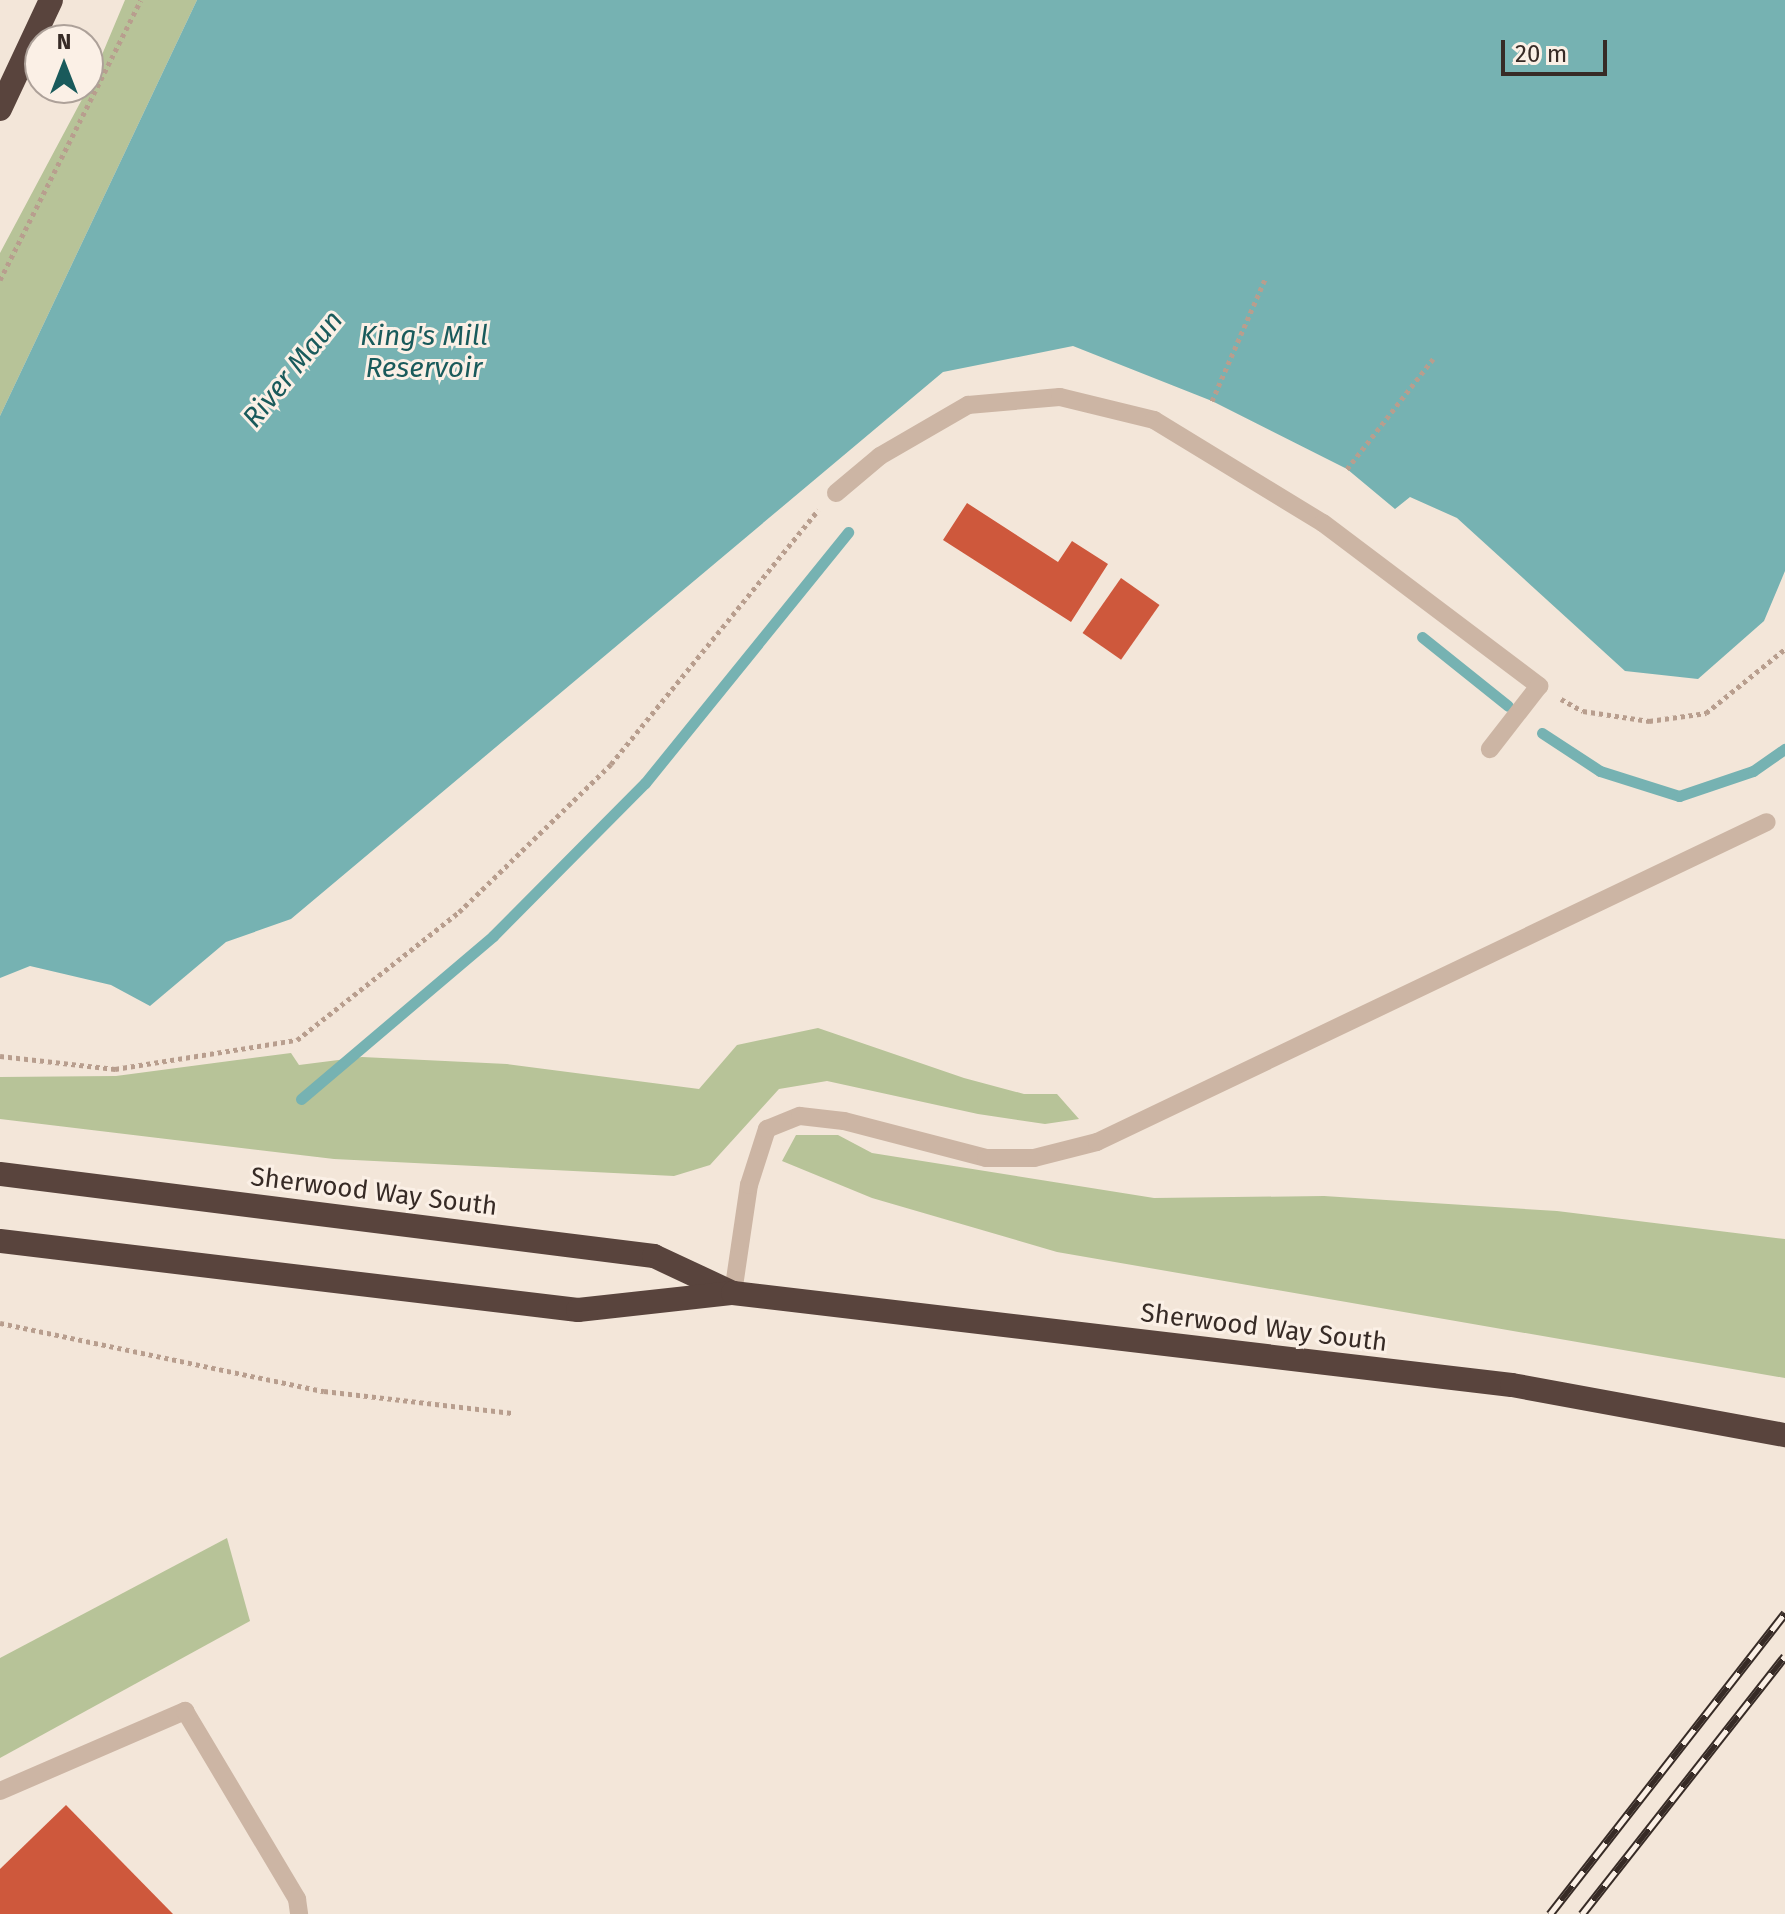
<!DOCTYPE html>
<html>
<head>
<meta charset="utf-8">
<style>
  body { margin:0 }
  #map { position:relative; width:1785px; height:1914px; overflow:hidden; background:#f3e6d9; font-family:"Fira Sans",sans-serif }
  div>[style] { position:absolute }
  .green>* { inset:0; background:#b7c398 }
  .water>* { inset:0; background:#76b2b2 }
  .stream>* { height:11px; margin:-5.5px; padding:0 5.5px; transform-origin:5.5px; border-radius:5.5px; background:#76b2b2 }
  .building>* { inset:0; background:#ce583c; transform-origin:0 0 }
  .path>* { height:5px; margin-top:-2.5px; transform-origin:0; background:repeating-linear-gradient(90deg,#b89e8e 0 4px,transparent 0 8px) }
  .lane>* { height:18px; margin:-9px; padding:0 9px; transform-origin:9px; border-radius:9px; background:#ccb5a4 }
  .highway>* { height:24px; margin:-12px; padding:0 12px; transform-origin:12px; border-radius:12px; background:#59443d }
  .rail>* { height:9px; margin-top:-4.5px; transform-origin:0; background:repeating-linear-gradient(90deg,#fbf0e6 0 18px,#372b26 0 36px); box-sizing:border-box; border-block:2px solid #372b26 }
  span { translate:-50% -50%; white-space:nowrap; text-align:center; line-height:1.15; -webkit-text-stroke:6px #fbf0e6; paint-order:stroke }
  .street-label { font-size:26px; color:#372b26 }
  .water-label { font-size:28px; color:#195a5b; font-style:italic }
  .north { position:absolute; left:24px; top:24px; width:80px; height:80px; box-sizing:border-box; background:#fbf0e6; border:2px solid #ada199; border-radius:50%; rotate:0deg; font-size:22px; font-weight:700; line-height:32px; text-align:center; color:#372b26 }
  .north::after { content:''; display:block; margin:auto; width:28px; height:36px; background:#195a5b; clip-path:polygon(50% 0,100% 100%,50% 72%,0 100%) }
  .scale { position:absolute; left:1501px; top:40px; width:106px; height:36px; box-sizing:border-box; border:4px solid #372b26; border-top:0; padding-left:10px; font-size:24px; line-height:28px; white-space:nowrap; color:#372b26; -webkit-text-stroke:6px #fbf0e6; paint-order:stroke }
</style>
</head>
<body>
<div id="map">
  <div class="green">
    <div style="clip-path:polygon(125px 0,197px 0,0 416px,0 253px,88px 88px)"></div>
    <div style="clip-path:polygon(818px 1028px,964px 1078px,1024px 1094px,1057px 1094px,1079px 1119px,1045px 1124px,978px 1114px,827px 1081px,779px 1089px,710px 1165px,674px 1176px,334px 1159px,0 1119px,0 1077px,116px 1076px,291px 1053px,299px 1065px,362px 1057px,507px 1064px,699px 1089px,737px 1045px)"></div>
    <div style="clip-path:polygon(796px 1135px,838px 1135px,872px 1153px,1154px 1198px,1324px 1196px,1557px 1211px,1785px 1239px,1785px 1378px,1057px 1252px,872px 1198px,782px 1161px)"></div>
    <div style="clip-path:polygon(227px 1538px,250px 1621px,0 1758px,0 1658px)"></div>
  </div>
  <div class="water">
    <div style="clip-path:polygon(197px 0,1785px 0,1785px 571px,1764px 621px,1698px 679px,1625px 671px,1457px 518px,1410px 497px,1395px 509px,1347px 469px,1212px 401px,1073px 346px,943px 372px,291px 919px,226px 942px,150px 1006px,111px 985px,30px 966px,0 978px,0 416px)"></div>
  </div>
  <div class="stream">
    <div style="left:1422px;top:637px;width:110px;rotate:38.7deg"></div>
    <div style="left:1542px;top:733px;width:69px;rotate:33.2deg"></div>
    <div style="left:1600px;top:771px;width:83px;rotate:17.6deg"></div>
    <div style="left:1679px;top:796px;width:78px;rotate:-18.7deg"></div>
    <div style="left:1753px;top:771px;width:39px;rotate:-35deg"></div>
    <div style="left:301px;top:1099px;width:252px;rotate:-40.3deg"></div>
    <div style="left:493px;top:936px;width:216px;rotate:-45.2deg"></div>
    <div style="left:645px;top:783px;width:323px;rotate:-51deg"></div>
  </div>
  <div class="building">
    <div style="clip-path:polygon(967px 503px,1058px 562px,1072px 541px,1108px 564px,1071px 622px,943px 540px)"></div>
    <div style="left:1121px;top:578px;width:47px;height:67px;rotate:35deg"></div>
    <div style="clip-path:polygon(66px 1805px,173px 1914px,0 1914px,0 1869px)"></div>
  </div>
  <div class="path">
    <div style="left:0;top:280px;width:313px;rotate:-63.3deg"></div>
    <div style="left:1212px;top:401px;width:135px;rotate:-66.5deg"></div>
    <div style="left:1347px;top:469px;width:140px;rotate:-52deg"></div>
    <div style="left:1561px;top:699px;width:25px;rotate:29deg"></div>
    <div style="left:1583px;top:711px;width:67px;rotate:8.6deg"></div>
    <div style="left:1649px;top:721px;width:58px;rotate:-8deg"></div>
    <div style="left:1706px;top:713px;width:102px;rotate:-39deg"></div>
    <div style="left:0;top:1056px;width:116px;rotate:6.4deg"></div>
    <div style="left:115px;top:1069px;width:184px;rotate:-9.1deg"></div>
    <div style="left:297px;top:1040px;width:206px;rotate:-38.3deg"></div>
    <div style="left:459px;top:912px;width:212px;rotate:-44.2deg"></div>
    <div style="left:611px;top:764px;width:328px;rotate:-50.8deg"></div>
    <div style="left:0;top:1323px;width:331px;rotate:11.9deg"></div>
    <div style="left:324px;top:1391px;width:189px;rotate:6.7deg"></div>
  </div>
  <div class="lane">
    <div style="left:836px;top:493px;width:57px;rotate:-40.1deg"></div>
    <div style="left:880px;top:456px;width:102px;rotate:-30.1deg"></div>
    <div style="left:968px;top:405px;width:92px;rotate:-5deg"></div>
    <div style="left:1060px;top:397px;width:97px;rotate:13.7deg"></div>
    <div style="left:1154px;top:420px;width:198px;rotate:31.4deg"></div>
    <div style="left:1323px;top:523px;width:271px;rotate:37deg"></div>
    <div style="left:1539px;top:686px;width:80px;rotate:127.9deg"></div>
    <div style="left:733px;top:1293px;width:109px;rotate:-81.6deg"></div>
    <div style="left:749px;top:1185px;width:59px;rotate:-72.2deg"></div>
    <div style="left:767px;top:1129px;width:35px;rotate:-22deg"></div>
    <div style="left:800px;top:1116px;width:44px;rotate:6.5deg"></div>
    <div style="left:844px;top:1121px;width:147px;rotate:14.6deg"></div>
    <div style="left:986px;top:1158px;width:48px"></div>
    <div style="left:1034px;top:1158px;width:65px;rotate:-14.3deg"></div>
    <div style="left:1097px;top:1142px;width:742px;rotate:-25.53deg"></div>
    <div style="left:0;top:1791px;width:202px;rotate:-23.4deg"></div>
    <div style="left:185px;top:1711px;width:219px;rotate:59.2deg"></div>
    <div style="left:297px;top:1899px;width:15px;rotate:82deg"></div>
  </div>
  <div class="highway">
    <div style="left:0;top:109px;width:120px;rotate:-64.9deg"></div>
    <div style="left:0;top:1174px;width:659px;rotate:7.15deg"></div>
    <div style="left:654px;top:1256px;width:85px;rotate:25.1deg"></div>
    <div style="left:0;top:1241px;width:582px;rotate:6.81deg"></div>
    <div style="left:578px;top:1310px;width:156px;rotate:-6.3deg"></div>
    <div style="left:733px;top:1293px;width:784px;rotate:6.74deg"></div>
    <div style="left:1512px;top:1385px;width:278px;rotate:10.4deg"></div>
  </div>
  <div class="rail">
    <div style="left:1550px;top:1914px;width:382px;rotate:-52deg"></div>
    <div style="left:1582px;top:1914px;width:328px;rotate:-51.8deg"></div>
  </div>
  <div class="street-label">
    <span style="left:374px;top:1192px;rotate:7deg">Sherwood Way South</span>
    <span style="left:1264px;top:1328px;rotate:7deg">Sherwood Way South</span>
  </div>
  <div class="water-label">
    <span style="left:424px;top:352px">King's Mill<br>Reservoir</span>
    <span style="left:293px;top:369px;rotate:-51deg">River Maun</span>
  </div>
  <div class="north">N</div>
  <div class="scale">20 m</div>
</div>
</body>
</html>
